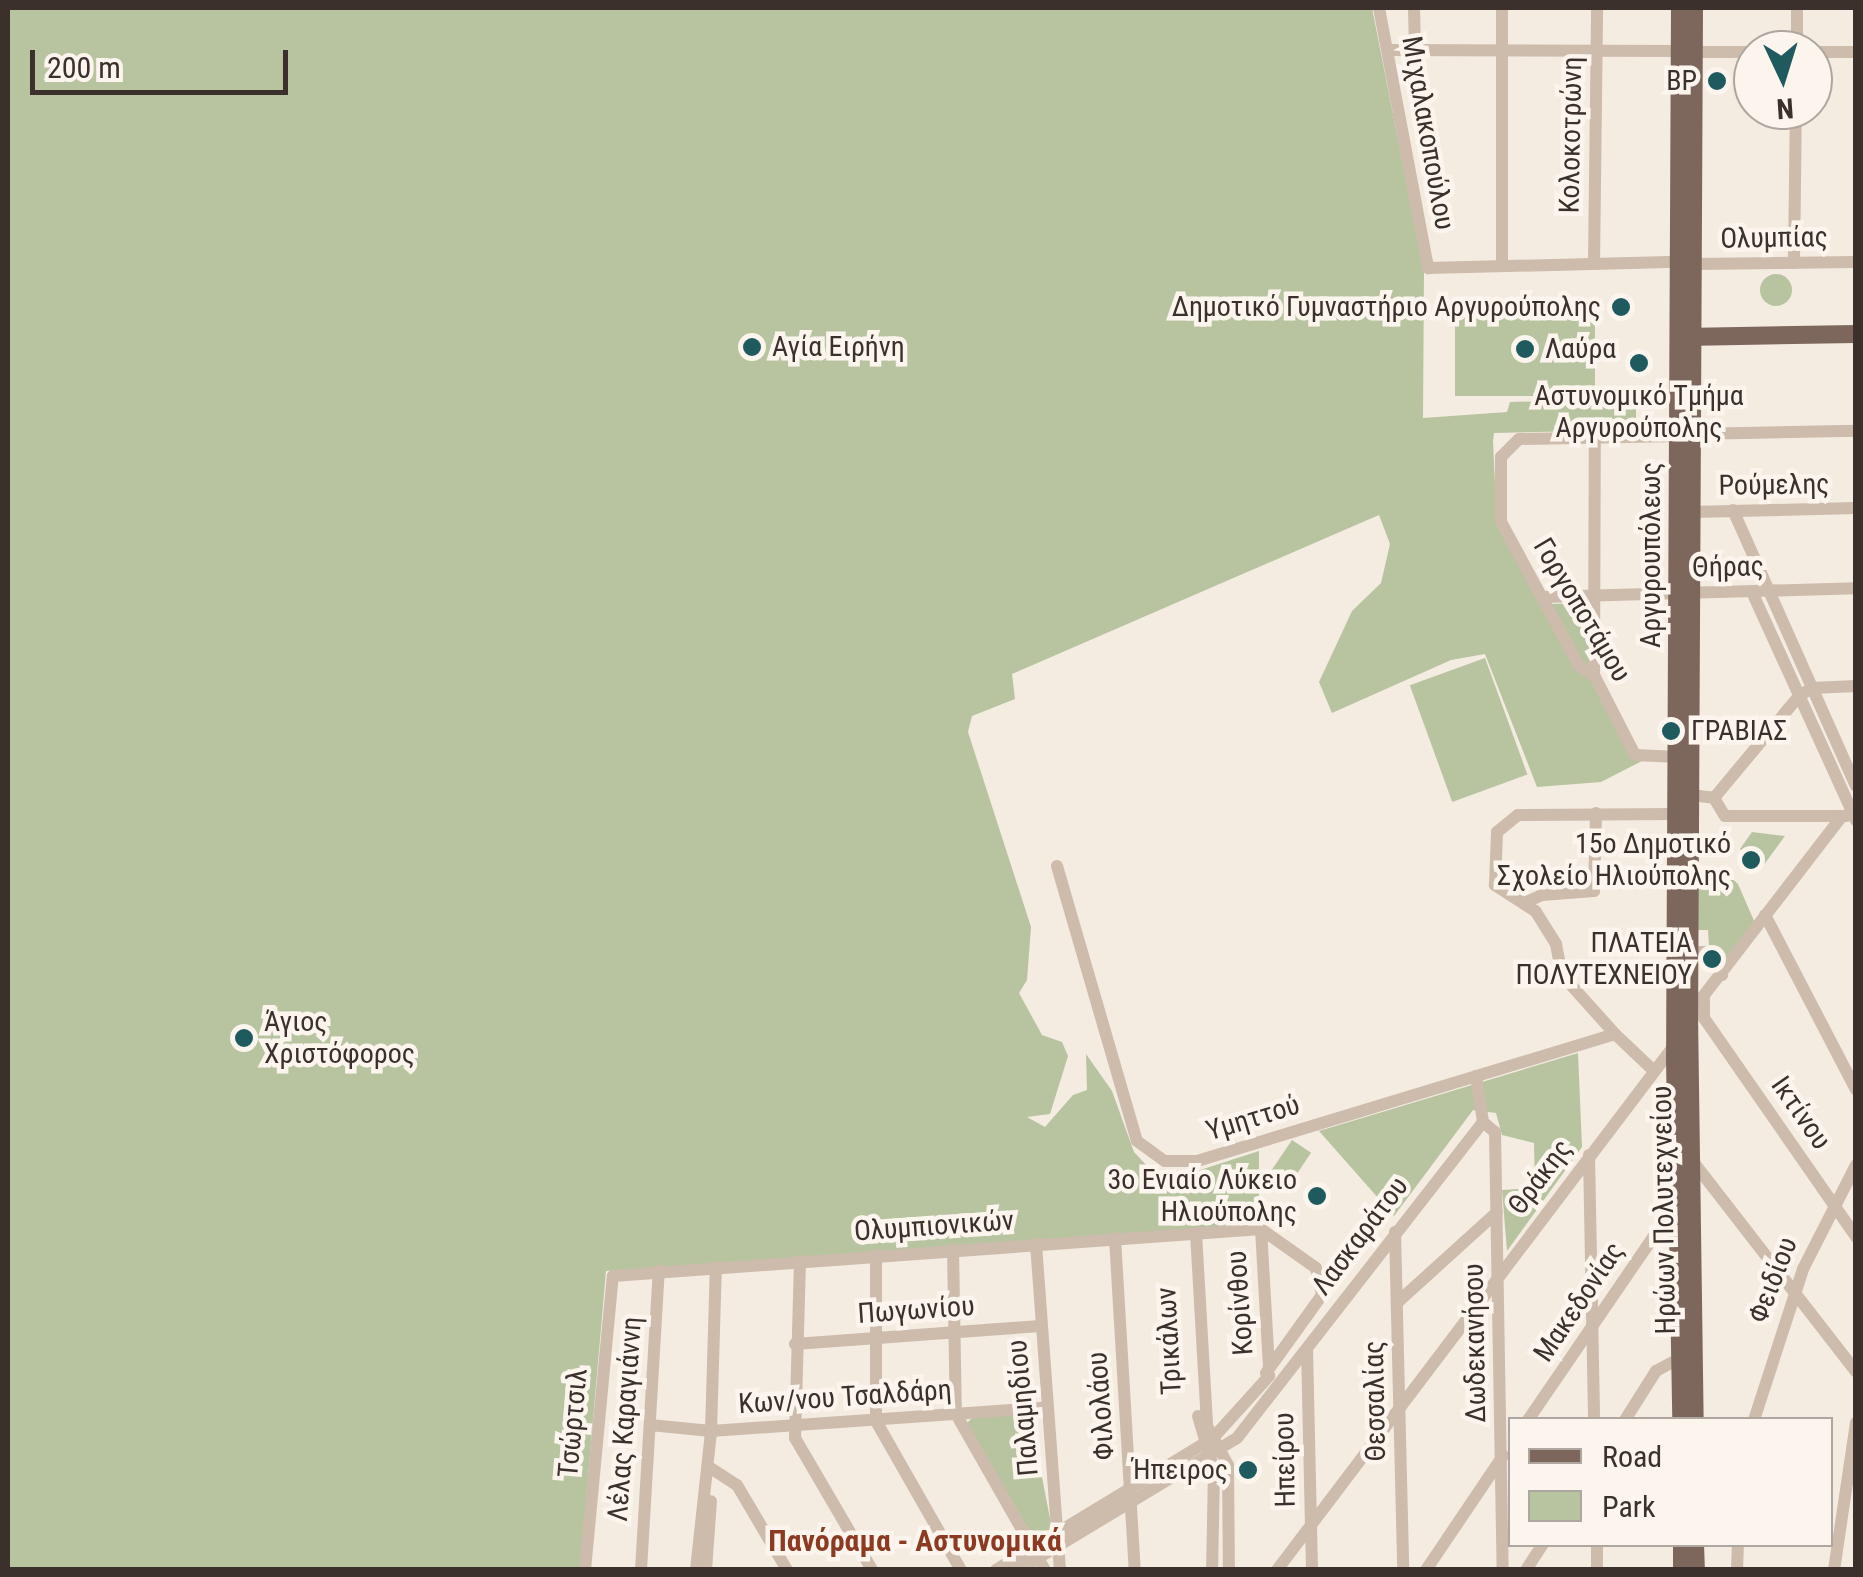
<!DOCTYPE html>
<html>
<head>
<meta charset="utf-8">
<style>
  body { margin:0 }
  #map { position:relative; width:1863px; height:1577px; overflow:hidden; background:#f4ebe1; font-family:"Roboto Condensed",sans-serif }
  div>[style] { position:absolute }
  .green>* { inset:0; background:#b8c4a0; transform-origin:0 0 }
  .round { border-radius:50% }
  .minor>* { height:12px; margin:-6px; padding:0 6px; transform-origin:6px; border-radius:6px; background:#cdbbac }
  .major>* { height:18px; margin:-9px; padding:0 9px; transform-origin:9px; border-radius:9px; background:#7d675c }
  .dots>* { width:28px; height:28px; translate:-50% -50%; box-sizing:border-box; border:5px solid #fbf5ee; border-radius:50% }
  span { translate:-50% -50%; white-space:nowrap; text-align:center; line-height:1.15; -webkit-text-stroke:9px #fbf5ee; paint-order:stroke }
  .poi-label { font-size:28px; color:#3b302b }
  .right { translate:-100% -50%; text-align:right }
  .left { translate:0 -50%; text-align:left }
  .street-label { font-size:28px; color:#3b302b }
  .neighbourhood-label { font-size:30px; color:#8c3b22; font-weight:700 }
  .frame { position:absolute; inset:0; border:10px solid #3b302b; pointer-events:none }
  .legend { position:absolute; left:1508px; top:1417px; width:325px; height:130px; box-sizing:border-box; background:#fbf5ee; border:2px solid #aea6a0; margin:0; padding:12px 18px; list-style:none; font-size:30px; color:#3b302b }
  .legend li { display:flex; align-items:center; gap:20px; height:50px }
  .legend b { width:50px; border:2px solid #aea6a0 }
  .north { position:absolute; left:1733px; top:30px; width:100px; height:100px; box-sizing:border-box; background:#fbf5ee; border:2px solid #aea6a0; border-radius:50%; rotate:176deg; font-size:28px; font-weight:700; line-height:40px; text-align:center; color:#3b302b }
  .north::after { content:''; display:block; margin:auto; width:35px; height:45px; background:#1f5a5e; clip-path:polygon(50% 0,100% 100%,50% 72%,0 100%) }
  .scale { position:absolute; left:30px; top:50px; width:258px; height:45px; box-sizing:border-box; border:5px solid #3b302b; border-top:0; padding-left:12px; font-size:30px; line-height:35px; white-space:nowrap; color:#3b302b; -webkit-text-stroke:8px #fbf5ee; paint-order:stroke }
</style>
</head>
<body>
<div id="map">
  <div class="green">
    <div style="clip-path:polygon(8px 8px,1372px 8px,1424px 271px,1423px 418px,1507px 412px,1510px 402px,1636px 399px,1636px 430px,1494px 433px,1493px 441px,1497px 526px,1642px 761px,1601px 782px,1537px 787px,1485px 654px,1451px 660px,1332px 713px,1319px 682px,1352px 611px,1381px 583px,1390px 544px,1379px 515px,1012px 674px,1015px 699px,972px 716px,968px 732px,1031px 927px,1027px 980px,1019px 993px,1042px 1035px,1062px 1042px,1068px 1056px,1050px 1114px,1027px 1117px,1045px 1127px,1073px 1095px,1087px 1090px,1086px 1054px,1112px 1091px,1134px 1152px,1150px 1169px,1197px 1171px,1259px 1151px,1259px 1227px,606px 1271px,580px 1569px,8px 1570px)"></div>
    <div class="round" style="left:1760px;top:274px;width:32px;height:32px"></div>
    <div style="left:1455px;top:301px;width:140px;height:95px"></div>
    <div style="clip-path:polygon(1591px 603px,1592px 663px,1585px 665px,1548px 604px)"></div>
    <div style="left:1485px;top:658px;width:124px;height:80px;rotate:70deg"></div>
    <div style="clip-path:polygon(1752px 832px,1785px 836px,1763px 866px,1740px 849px)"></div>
    <div style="clip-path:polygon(1724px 871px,1738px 884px,1755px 923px,1726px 958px,1709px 947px,1708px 930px,1698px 930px,1698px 872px)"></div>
    <div style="clip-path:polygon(1578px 1053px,1582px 1147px,1507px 1251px,1502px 1190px,1535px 1188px,1534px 1143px,1502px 1135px,1496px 1113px,1473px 1110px,1394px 1216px,1319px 1131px)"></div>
    <div style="left:1292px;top:1140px;width:23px;height:41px;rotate:34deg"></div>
    <div style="clip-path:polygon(1030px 1415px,1052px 1529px,1045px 1534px,1029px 1530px,966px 1424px,973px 1417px)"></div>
  </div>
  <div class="minor">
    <div style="left:1379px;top:8px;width:265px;rotate:79.3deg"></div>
    <div style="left:1428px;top:268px;width:251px;rotate:-1.4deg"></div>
    <div style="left:1414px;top:8px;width:42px;rotate:88.6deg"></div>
    <div style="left:1389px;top:50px;width:291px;rotate:0.2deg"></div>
    <div style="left:1797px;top:50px;width:42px;rotate:-90deg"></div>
    <div style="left:1694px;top:52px;width:59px"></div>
    <div style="left:1813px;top:52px;width:43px"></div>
    <div style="left:1594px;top:263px;width:255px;rotate:-89.3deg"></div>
    <div style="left:1794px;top:263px;width:153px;rotate:-89.3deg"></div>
    <div style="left:1693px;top:264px;width:163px;rotate:-0.7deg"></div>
    <div style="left:1502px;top:265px;width:257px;rotate:-90deg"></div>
    <div style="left:1693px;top:434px;width:163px;rotate:-1.1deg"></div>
    <div style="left:1733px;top:510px;width:302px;rotate:66deg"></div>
    <div style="left:1693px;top:512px;width:163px;rotate:-1.4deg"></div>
    <div style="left:1752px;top:592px;width:251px;rotate:65.5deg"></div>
    <div style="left:1542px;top:597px;width:314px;rotate:-1.6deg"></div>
    <div style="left:1594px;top:675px;width:237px;rotate:-89.8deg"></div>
    <div style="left:1678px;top:757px;width:43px;rotate:-177.3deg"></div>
    <div style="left:1635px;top:755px;width:90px;rotate:-117.1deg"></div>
    <div style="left:1594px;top:675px;width:17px;rotate:-149deg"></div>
    <div style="left:1579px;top:666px;width:164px;rotate:-118.4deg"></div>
    <div style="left:1501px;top:522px;width:65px;rotate:-90deg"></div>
    <div style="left:1501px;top:457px;width:25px;rotate:-45deg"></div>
    <div style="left:1519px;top:439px;width:159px;rotate:-1.1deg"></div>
    <div style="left:1691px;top:795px;width:23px;rotate:7deg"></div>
    <div style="left:1714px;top:798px;width:21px;rotate:59deg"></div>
    <div style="left:1725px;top:816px;width:122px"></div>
    <div style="left:1714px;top:798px;width:133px;rotate:-50.2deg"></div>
    <div style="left:1799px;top:696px;width:15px;rotate:-32deg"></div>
    <div style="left:1812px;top:688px;width:44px;rotate:-2.6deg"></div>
    <div style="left:1057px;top:866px;width:286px;rotate:73.8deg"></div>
    <div style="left:1137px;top:1141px;width:34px;rotate:36deg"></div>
    <div style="left:1165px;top:1161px;width:32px"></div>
    <div style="left:1197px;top:1161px;width:437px;rotate:-16.9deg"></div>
    <div style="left:1615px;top:1034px;width:51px;rotate:43.4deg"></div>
    <div style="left:1524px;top:903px;width:20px;rotate:-24deg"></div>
    <div style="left:1542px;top:895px;width:52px;rotate:-4.4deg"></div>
    <div style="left:1594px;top:891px;width:78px;rotate:-88.5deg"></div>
    <div style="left:1765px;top:915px;width:197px;rotate:62.5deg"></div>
    <div style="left:1690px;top:964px;width:14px;rotate:-56deg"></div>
    <div style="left:1698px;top:952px;width:12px"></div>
    <div style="left:1710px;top:952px;width:26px;rotate:62deg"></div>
    <div style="left:1704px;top:999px;width:19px;rotate:90deg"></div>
    <div style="left:1704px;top:1018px;width:267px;rotate:55.2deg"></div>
    <div style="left:1688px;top:1016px;width:252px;rotate:-52.4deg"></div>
    <div style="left:1615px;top:1034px;width:79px;rotate:-131.9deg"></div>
    <div style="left:1562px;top:975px;width:32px;rotate:-101deg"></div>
    <div style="left:1556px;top:944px;width:39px;rotate:-122deg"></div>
    <div style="left:1535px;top:911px;width:48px;rotate:-147deg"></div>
    <div style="left:1495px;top:885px;width:53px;rotate:-87.8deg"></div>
    <div style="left:1497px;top:832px;width:27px;rotate:-39deg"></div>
    <div style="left:1518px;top:815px;width:160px;rotate:-0.4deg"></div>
    <div style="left:1476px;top:1076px;width:47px;rotate:81.3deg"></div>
    <div style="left:1483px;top:1122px;width:16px;rotate:40deg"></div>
    <div style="left:1495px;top:1132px;width:438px;rotate:89deg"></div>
    <div style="left:1589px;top:1155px;width:265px;rotate:88.9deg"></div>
    <div style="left:1691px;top:1159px;width:269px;rotate:52.2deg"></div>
    <div style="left:1261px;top:1229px;width:139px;rotate:86.7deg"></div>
    <div style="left:1395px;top:1232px;width:338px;rotate:88.6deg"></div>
    <div style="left:1196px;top:1233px;width:193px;rotate:86.7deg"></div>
    <div style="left:1207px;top:1426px;width:44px;rotate:61.7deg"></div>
    <div style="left:1228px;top:1465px;width:105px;rotate:89.5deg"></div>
    <div style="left:1115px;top:1238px;width:333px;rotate:86.6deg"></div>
    <div style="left:1036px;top:1244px;width:327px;rotate:85.8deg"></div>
    <div style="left:953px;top:1249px;width:165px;rotate:89deg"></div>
    <div style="left:956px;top:1414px;width:180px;rotate:60.3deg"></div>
    <div style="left:876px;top:1255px;width:166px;rotate:90deg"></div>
    <div style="left:876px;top:1421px;width:172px;rotate:60.3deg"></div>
    <div style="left:800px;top:1261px;width:177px;rotate:91.6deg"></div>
    <div style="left:795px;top:1438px;width:153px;rotate:59.7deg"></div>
    <div style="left:1399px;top:1301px;width:132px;rotate:-42.2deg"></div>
    <div style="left:795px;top:1344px;width:246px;rotate:-4.2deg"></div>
    <div style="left:1307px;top:1349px;width:221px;rotate:88.7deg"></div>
    <div style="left:1198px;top:1416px;width:56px;rotate:73.5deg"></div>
    <div style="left:1214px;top:1470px;width:100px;rotate:91.1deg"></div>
    <div style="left:1528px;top:1420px;width:223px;rotate:-55.6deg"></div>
    <div style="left:1654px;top:1236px;width:27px;rotate:-22deg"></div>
    <div style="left:1625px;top:1420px;width:58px;rotate:-57.7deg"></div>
    <div style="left:1656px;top:1371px;width:27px;rotate:-28deg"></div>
    <div style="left:1754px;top:1420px;width:159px;rotate:-72deg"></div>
    <div style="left:1803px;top:1269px;width:117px;rotate:-63deg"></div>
    <div style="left:650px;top:1425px;width:61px;rotate:5.6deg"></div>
    <div style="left:711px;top:1431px;width:334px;rotate:-4deg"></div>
    <div style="left:709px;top:1467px;width:33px;rotate:33deg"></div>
    <div style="left:737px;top:1485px;width:99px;rotate:59.5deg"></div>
    <div style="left:1597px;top:1544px;width:26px;rotate:90deg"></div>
    <div style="left:585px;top:1570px;width:295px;rotate:-84.6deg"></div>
    <div style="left:613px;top:1276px;width:650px;rotate:-4.15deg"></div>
    <div style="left:1261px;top:1229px;width:67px;rotate:35.3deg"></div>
    <div style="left:1316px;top:1268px;width:28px;rotate:77deg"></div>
    <div style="left:1322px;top:1295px;width:96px;rotate:125.7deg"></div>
    <div style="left:641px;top:1570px;width:300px;rotate:-86.6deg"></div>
    <div style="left:696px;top:1570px;width:140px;rotate:-83.8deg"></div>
    <div style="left:711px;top:1431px;width:164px;rotate:-88.3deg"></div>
    <div style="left:706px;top:1570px;width:69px;rotate:-85.9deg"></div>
    <div style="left:996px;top:1570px;width:254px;rotate:-31.3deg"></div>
    <div style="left:1213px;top:1438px;width:84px;rotate:-47.9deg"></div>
    <div style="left:1018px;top:1570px;width:256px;rotate:-31.1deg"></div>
    <div style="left:1237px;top:1438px;width:400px;rotate:-52.1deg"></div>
    <div style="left:1277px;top:1570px;width:661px;rotate:-52.87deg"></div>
    <div style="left:1426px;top:1570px;width:138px;rotate:-56deg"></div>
    <div style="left:1526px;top:1570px;width:31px;rotate:-57deg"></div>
    <div style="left:1737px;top:1570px;width:26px;rotate:-88deg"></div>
    <div style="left:1834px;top:1570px;width:149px;rotate:-81.5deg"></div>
  </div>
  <div class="major">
    <div style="left:1680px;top:8px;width:1051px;rotate:90.27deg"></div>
    <div style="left:1675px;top:1059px;width:361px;rotate:89deg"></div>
    <div style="left:1694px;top:8px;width:1006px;rotate:90.28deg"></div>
    <div style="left:1689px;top:1014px;width:406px;rotate:89.2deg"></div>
    <div style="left:1684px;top:337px;width:172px;rotate:-1deg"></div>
    <div style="left:1682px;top:1544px;width:26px;rotate:90deg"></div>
    <div style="left:1695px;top:1544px;width:26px;rotate:88deg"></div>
  </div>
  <div class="dots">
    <div style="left:1717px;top:81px;background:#1f5a5e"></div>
    <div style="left:1621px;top:307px;background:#1f5a5e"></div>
    <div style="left:752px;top:347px;background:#1f5a5e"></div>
    <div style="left:1525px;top:349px;background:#1f5a5e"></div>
    <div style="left:1639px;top:363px;background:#1f5a5e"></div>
    <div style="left:1671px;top:731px;background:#1f5a5e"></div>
    <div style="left:1751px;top:860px;background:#1f5a5e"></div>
    <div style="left:1712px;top:959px;background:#1f5a5e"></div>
    <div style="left:244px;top:1038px;background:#1f5a5e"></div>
    <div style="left:1317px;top:1196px;background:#1f5a5e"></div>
    <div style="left:1248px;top:1470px;background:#1f5a5e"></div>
  </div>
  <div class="poi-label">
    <span class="right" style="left:1697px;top:81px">BP</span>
    <span class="right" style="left:1601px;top:307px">Δημοτικό Γυμναστήριο Αργυρούπολης</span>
    <span class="left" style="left:772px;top:347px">Αγία Ειρήνη</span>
    <span class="left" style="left:1545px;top:349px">Λαύρα</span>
    <span style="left:1639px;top:412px">Αστυνομικό Τμήμα<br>Αργυρούπολης</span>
    <span class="left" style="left:1691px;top:731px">ΓΡΑΒΙΑΣ</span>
    <span class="right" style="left:1731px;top:860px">15ο Δημοτικό<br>Σχολείο Ηλιούπολης</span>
    <span class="right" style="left:1692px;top:959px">ΠΛΑΤΕΙΑ<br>ΠΟΛΥΤΕΧΝΕΙΟΥ</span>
    <span class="left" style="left:264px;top:1038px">Άγιος<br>Χριστόφορος</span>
    <span class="right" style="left:1297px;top:1196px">3ο Ενιαίο Λύκειο<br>Ηλιούπολης</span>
    <span class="right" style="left:1228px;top:1470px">Ήπειρος</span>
  </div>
  <div class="street-label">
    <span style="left:1428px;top:133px;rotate:80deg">Μιχαλακοπούλου</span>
    <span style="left:1571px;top:135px;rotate:-89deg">Κολοκοτρώνη</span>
    <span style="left:1774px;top:238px;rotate:-1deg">Ολυμπίας</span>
    <span style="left:1774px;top:485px;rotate:-1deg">Ρούμελης</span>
    <span style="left:1651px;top:555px;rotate:-90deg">Αργυρουπόλεως</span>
    <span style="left:1728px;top:567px;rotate:-1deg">Θήρας</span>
    <span style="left:1582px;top:610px;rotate:59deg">Γοργοποτάμου</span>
    <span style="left:1801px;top:1113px;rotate:55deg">Ικτίνου</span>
    <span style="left:1253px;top:1118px;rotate:-17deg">Υμηττού</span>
    <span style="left:1540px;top:1177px;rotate:-53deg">Θράκης</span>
    <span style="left:1664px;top:1210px;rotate:-91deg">Ηρώων Πολυτεχνείου</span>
    <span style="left:934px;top:1226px;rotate:-4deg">Ολυμπιονικών</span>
    <span style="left:1360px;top:1236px;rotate:-53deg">Λασκαράτου</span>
    <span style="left:1773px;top:1280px;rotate:-69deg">Φειδίου</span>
    <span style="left:1579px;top:1302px;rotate:-56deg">Μακεδονίας</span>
    <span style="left:1240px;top:1303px;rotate:-94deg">Κορίνθου</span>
    <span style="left:916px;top:1310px;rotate:-4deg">Πωγωνίου</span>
    <span style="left:1169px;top:1341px;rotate:-93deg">Τρικάλων</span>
    <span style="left:1475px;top:1343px;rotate:-91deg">Δωδεκανήσου</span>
    <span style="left:845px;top:1397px;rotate:-4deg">Κων/νου Τσαλδάρη</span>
    <span style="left:1375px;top:1401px;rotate:-91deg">Θεσσαλίας</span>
    <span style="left:1101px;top:1406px;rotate:-94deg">Φιλολάου</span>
    <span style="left:1023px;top:1408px;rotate:-95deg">Παλαμηδίου</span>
    <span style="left:625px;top:1419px;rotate:-86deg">Λέλας Καραγιάννη</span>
    <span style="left:573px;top:1423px;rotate:-85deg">Τσώρτσιλ</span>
    <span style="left:1285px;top:1460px;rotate:-91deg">Ηπείρου</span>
  </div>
  <div class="neighbourhood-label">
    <span style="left:915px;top:1541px">Πανόραμα - Αστυνομικά</span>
  </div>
  <div class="frame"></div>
  <ul class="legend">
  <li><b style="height:12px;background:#7d675c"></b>Road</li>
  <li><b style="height:28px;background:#b8c4a0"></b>Park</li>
  </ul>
  <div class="north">N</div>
  <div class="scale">200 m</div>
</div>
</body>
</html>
